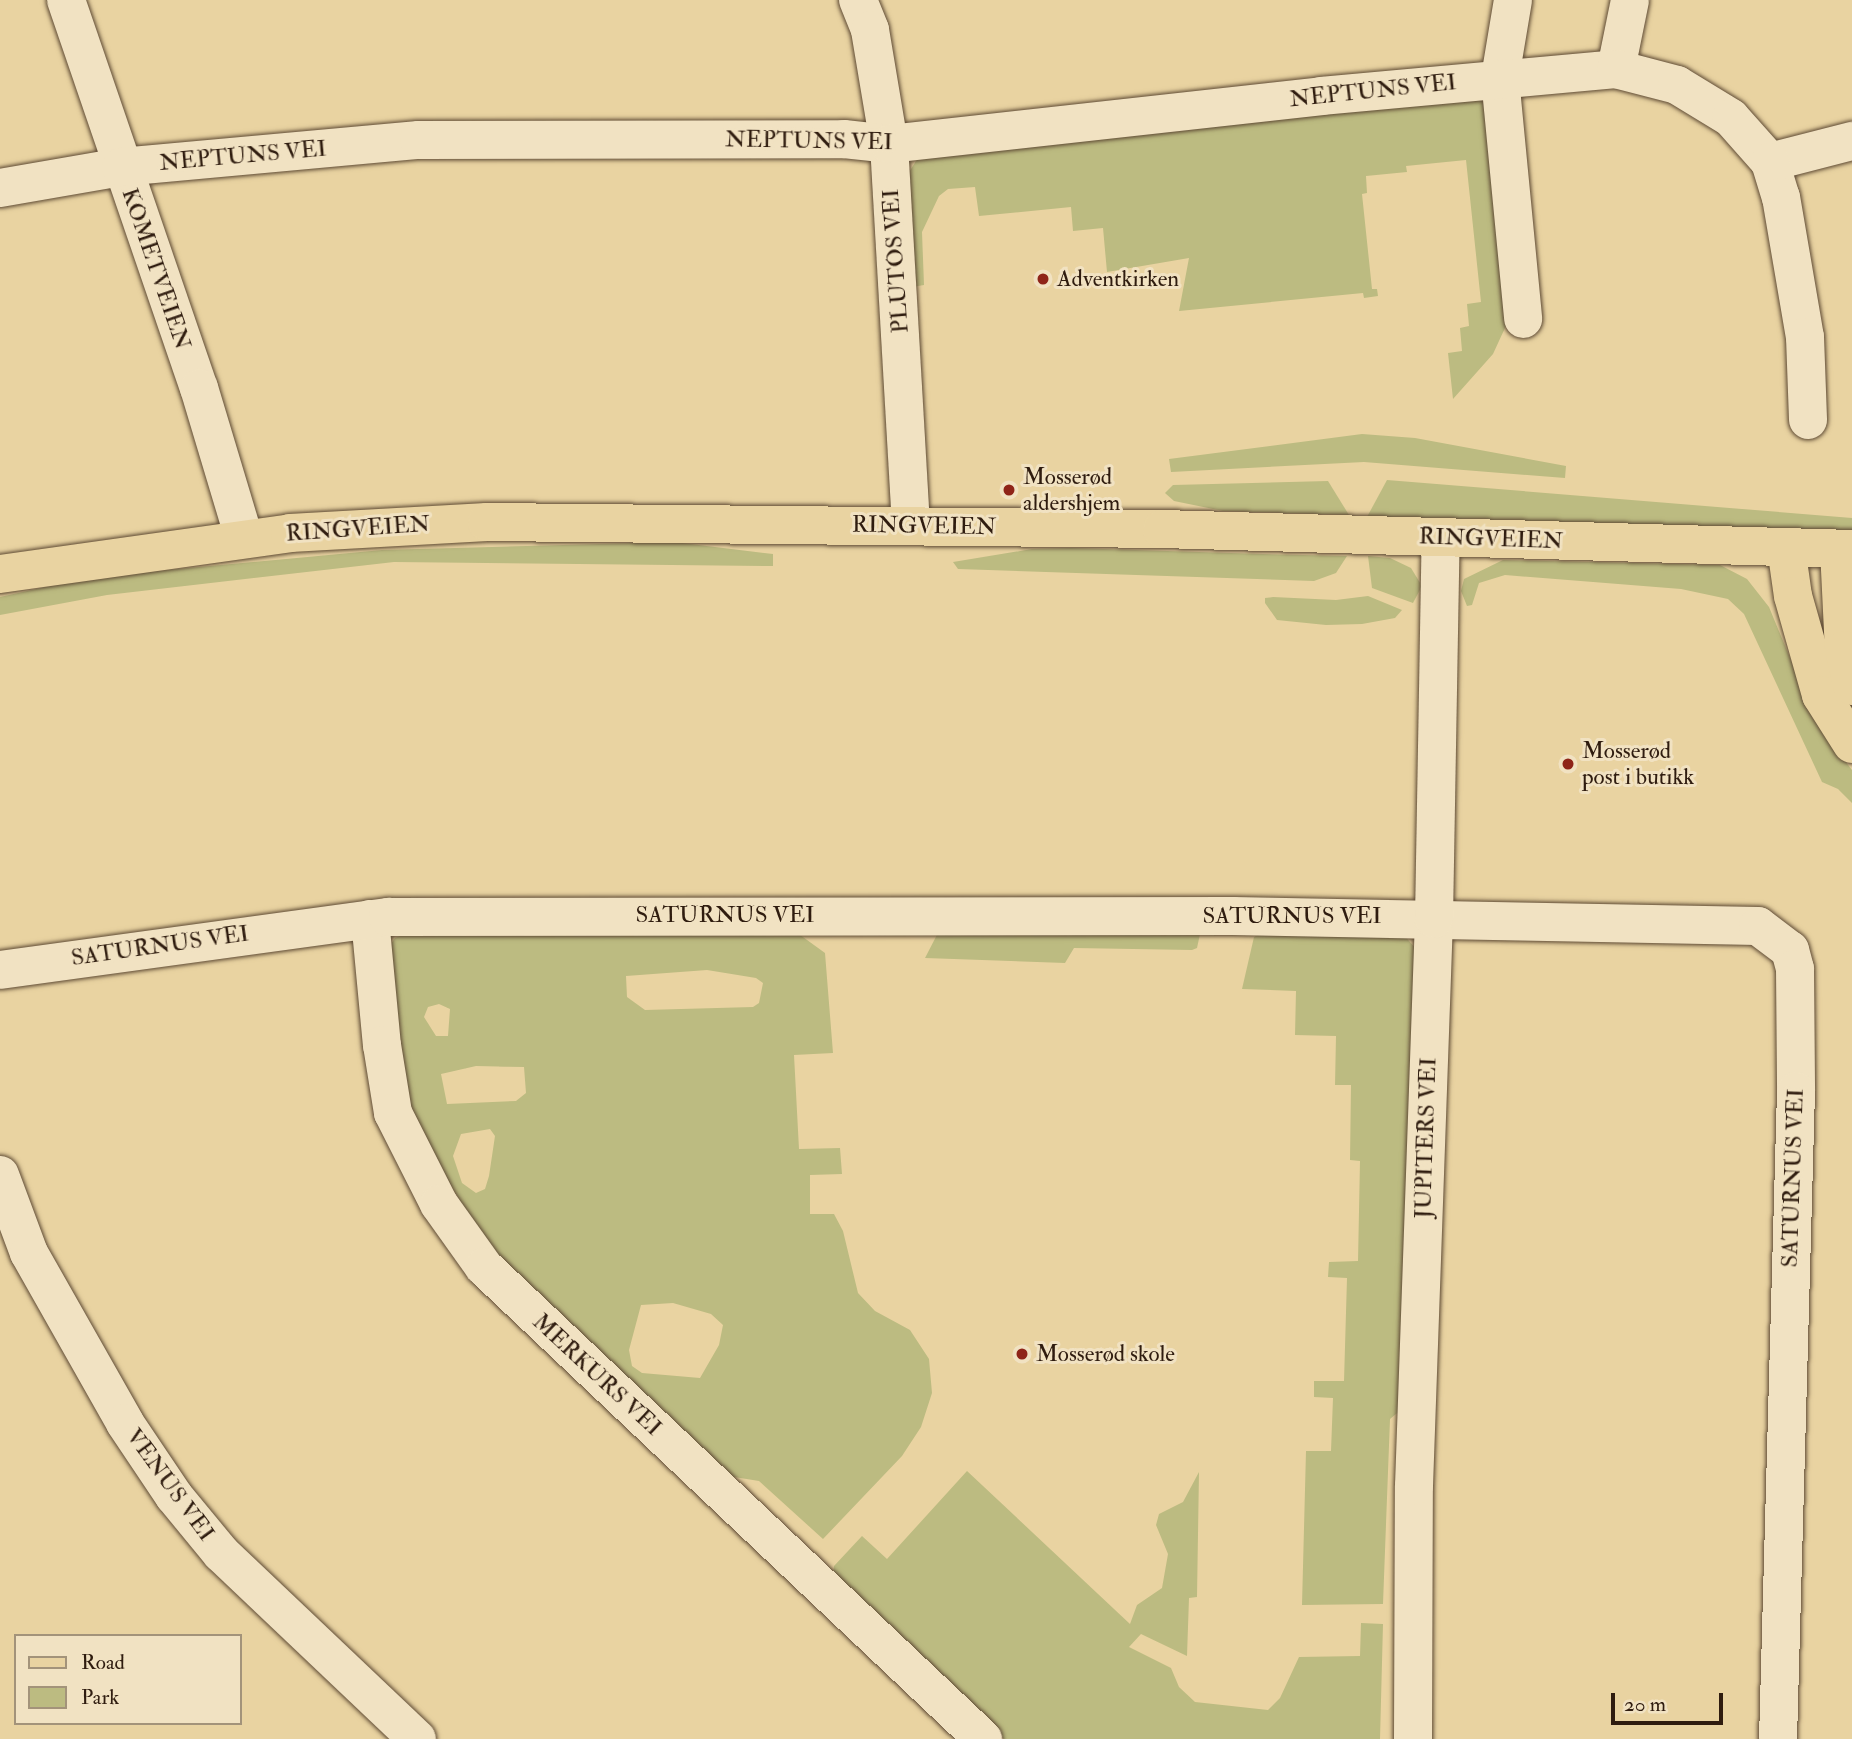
<!DOCTYPE html>
<html>
<head>
<meta charset="utf-8">
<style>
  body { margin:0 }
  #map { position:relative; width:1852px; height:1739px; overflow:hidden; background:#e9d3a1; font-family:"IM FELL Double Pica",serif }
  div>[style] { position:absolute }
  .green>* { inset:0; background:#bcbb81 }
  .roads { filter:drop-shadow(0 0 2px #5e4a34) drop-shadow(0 0 2px #5e4a34) }
  .minor>* { height:38px; margin:-19px; padding:0 19px; transform-origin:19px; border-radius:19px; background:#f1e2c2 }
  .major>* { height:38px; margin:-19px; padding:0 19px; transform-origin:19px; border-radius:19px; background:#e9d3a1 }
  .dots>* { width:19px; height:19px; translate:-50% -50%; box-sizing:border-box; border:4px solid #f1e2c2; border-radius:50% }
  span { translate:-50% -50%; white-space:nowrap; text-align:center; line-height:1.15; -webkit-text-stroke:6px #f1e2c2; paint-order:stroke }
  .street-label { font-size:23px; color:#2f1c0f }
  .poi-label { font-size:23px; color:#2f1c0f }
  .left { translate:0 -50%; text-align:left }
  .legend { position:absolute; left:14px; top:1634px; width:228px; height:91px; box-sizing:border-box; background:#f1e2c2; border:2px solid #a3937a; margin:0; padding:9px 12px; list-style:none; font-size:21px; color:#2f1c0f }
  .legend li { display:flex; align-items:center; gap:14px; height:35px }
  .legend b { width:35px; border:2px solid #a3937a }
  .scale { position:absolute; left:1611px; top:1693px; width:112px; height:32px; box-sizing:border-box; border:4px solid #2f1c0f; border-top:0; padding-left:9px; font-size:21px; line-height:24px; white-space:nowrap; color:#2f1c0f; -webkit-text-stroke:5px #f1e2c2; paint-order:stroke }
</style>
</head>
<body>
<div id="map">
  <div class="green">
    <div style="clip-path:polygon(1479px 98px,1487px 107px,1510px 317px,1493px 354px,1453px 399px,1448px 353px,1462px 351px,1460px 328px,1469px 326px,1467px 304px,1481px 302px,1466px 160px,1406px 166px,1407px 172px,1366px 176px,1367px 193px,1362px 194px,1372px 289px,1377px 289px,1378px 296px,1364px 298px,1363px 293px,1179px 311px,1189px 258px,1107px 272px,1103px 228px,1073px 231px,1071px 207px,979px 216px,975px 187px,948px 189px,939px 196px,922px 232px,924px 285px,912px 287px,905px 179px,919px 156px)"></div>
    <div style="clip-path:polygon(1362px 434px,1415px 438px,1566px 466px,1565px 478px,1364px 462px,1171px 472px,1169px 459px)"></div>
    <div style="clip-path:polygon(1387px 480px,1852px 518px,1852px 531px,1367px 517px)"></div>
    <div style="clip-path:polygon(1328px 481px,1349px 515px,1223px 511px,1174px 501px,1165px 493px,1173px 485px)"></div>
    <div style="clip-path:polygon(674px 542px,773px 554px,773px 566px,394px 562px,107px 595px,0 615px,0 597px,91px 577px,382px 550px)"></div>
    <div style="clip-path:polygon(1071px 548px,1263px 554px,1347px 556px,1336px 573px,1314px 581px,958px 569px,953px 562px,1032px 549px)"></div>
    <div style="clip-path:polygon(1368px 556px,1390px 558px,1411px 568px,1422px 586px,1413px 603px,1372px 588px)"></div>
    <div style="clip-path:polygon(1503px 560px,1720px 565px,1747px 579px,1769px 607px,1818px 726px,1852px 770px,1852px 803px,1838px 789px,1822px 782px,1744px 614px,1728px 599px,1681px 589px,1505px 575px,1479px 583px,1472px 605px,1467px 606px,1461px 591px,1464px 579px)"></div>
    <div style="clip-path:polygon(1368px 596px,1402px 610px,1395px 618px,1362px 624px,1326px 625px,1277px 620px,1265px 603px,1265px 598px,1273px 597px,1336px 600px)"></div>
    <div style="clip-path:polygon(941px 927px,1200px 934px,1197px 948px,1192px 950px,1074px 948px,1065px 963px,925px 958px)"></div>
    <div style="clip-path:polygon(evenodd,410px 932px,796px 932px,825px 953px,833px 1053px,794px 1055px,799px 1149px,840px 1148px,842px 1174px,810px 1175px,810px 1214px,834px 1214px,843px 1231px,858px 1293px,875px 1311px,910px 1330px,929px 1359px,932px 1393px,921px 1427px,902px 1456px,823px 1539px,759px 1481px,722px 1475px,492px 1258px,408px 1109px,389px 947px,395px 938px,410px 932px,707px 970px,756px 978px,763px 983px,759px 1003px,753px 1007px,645px 1010px,627px 997px,626px 976px,707px 970px,410px 932px,439px 1004px,450px 1009px,448px 1036px,436px 1036px,424px 1017px,428px 1007px,439px 1004px,410px 932px,476px 1066px,524px 1067px,526px 1093px,516px 1101px,447px 1104px,441px 1074px,476px 1066px,410px 932px,490px 1129px,495px 1136px,489px 1176px,485px 1189px,476px 1193px,462px 1183px,453px 1156px,461px 1134px,490px 1129px,410px 932px,673px 1303px,711px 1314px,723px 1325px,719px 1345px,700px 1378px,642px 1373px,632px 1366px,629px 1350px,641px 1305px,673px 1303px)"></div>
    <div style="clip-path:polygon(1263px 932px,1402px 933px,1417px 950px,1402px 1409px,1390px 1419px,1383px 1604px,1302px 1605px,1306px 1451px,1331px 1451px,1333px 1398px,1314px 1397px,1314px 1381px,1344px 1381px,1347px 1278px,1328px 1277px,1329px 1262px,1358px 1261px,1360px 1161px,1350px 1160px,1351px 1085px,1335px 1085px,1336px 1036px,1295px 1035px,1296px 991px,1242px 989px,1254px 937px)"></div>
    <div style="clip-path:polygon(967px 1471px,1130px 1624px,1137px 1605px,1162px 1588px,1168px 1554px,1156px 1525px,1159px 1514px,1183px 1502px,1199px 1472px,1197px 1597px,1189px 1598px,1187px 1656px,1141px 1634px,1129px 1647px,1171px 1668px,1179px 1687px,1195px 1702px,1268px 1710px,1280px 1698px,1299px 1657px,1360px 1656px,1361px 1623px,1383px 1624px,1380px 1739px,1004px 1739px,833px 1574px,834px 1566px,862px 1536px,887px 1559px)"></div>
  </div>
  <div class="roads">
    <div class="minor">
      <div style="left:66px;top:0;width:410px;rotate:71.1deg"></div>
      <div style="left:199px;top:388px;width:157px;rotate:73.3deg"></div>
      <div style="left:858px;top:0;width:32px;rotate:68deg"></div>
      <div style="left:870px;top:30px;width:116px;rotate:80.5deg"></div>
      <div style="left:889px;top:144px;width:382px;rotate:86.7deg"></div>
      <div style="left:1513px;top:0;width:79px;rotate:99.5deg"></div>
      <div style="left:1500px;top:78px;width:242px;rotate:84.5deg"></div>
      <div style="left:1616px;top:69px;width:70px;rotate:-78.5deg"></div>
      <div style="left:1770px;top:162px;width:85px;rotate:-14.4deg"></div>
      <div style="left:0;top:188px;width:123px;rotate:-9.8deg"></div>
      <div style="left:121px;top:167px;width:299px;rotate:-5.2deg"></div>
      <div style="left:419px;top:140px;width:425px;rotate:-0.1deg"></div>
      <div style="left:844px;top:139px;width:45px;rotate:6.3deg"></div>
      <div style="left:889px;top:144px;width:435px;rotate:-6.3deg"></div>
      <div style="left:1321px;top:96px;width:296px;rotate:-5.2deg"></div>
      <div style="left:1616px;top:69px;width:63px;rotate:14.7deg"></div>
      <div style="left:1677px;top:85px;width:63px;rotate:31.4deg"></div>
      <div style="left:1731px;top:118px;width:59px;rotate:48.4deg"></div>
      <div style="left:1770px;top:162px;width:37px;rotate:73deg"></div>
      <div style="left:1781px;top:197px;width:142px;rotate:80.3deg"></div>
      <div style="left:1805px;top:337px;width:83px;rotate:87.9deg"></div>
      <div style="left:370px;top:919px;width:127px;rotate:84.6deg"></div>
      <div style="left:382px;top:1045px;width:69px;rotate:80.8deg"></div>
      <div style="left:393px;top:1113px;width:102px;rotate:63.2deg"></div>
      <div style="left:439px;top:1204px;width:77px;rotate:54.5deg"></div>
      <div style="left:484px;top:1267px;width:687px;rotate:43.41deg"></div>
      <div style="left:0;top:970px;width:392px;rotate:-7.8deg"></div>
      <div style="left:388px;top:917px;width:845px;rotate:-0.07deg"></div>
      <div style="left:1233px;top:916px;width:525px;rotate:1.09deg"></div>
      <div style="left:1758px;top:926px;width:40px;rotate:37deg"></div>
      <div style="left:1790px;top:950px;width:20px;rotate:75deg"></div>
      <div style="left:1795px;top:969px;width:122px;rotate:89.5deg"></div>
      <div style="left:1796px;top:1091px;width:648px;rotate:91.59deg"></div>
      <div style="left:0;top:1175px;width:83px;rotate:69.6deg"></div>
      <div style="left:29px;top:1253px;width:195px;rotate:60.5deg"></div>
      <div style="left:125px;top:1423px;width:88px;rotate:56.1deg"></div>
      <div style="left:174px;top:1496px;width:74px;rotate:50.5deg"></div>
      <div style="left:221px;top:1553px;width:270px;rotate:43.5deg"></div>
      <div style="left:1413px;top:1739px;width:253px;rotate:-89.8deg"></div>
      <div style="left:1414px;top:1486px;width:567px;rotate:-87.98deg"></div>
      <div style="left:1434px;top:919px;width:382px;rotate:-89deg"></div>
    </div>
    <div class="major">
      <div style="left:1786px;top:547px;width:49px;rotate:81.9deg"></div>
      <div style="left:1793px;top:596px;width:103px;rotate:74.2deg"></div>
      <div style="left:1821px;top:695px;width:58px;rotate:57.7deg"></div>
      <div style="left:1839px;top:549px;width:101px;rotate:87.2deg"></div>
      <div style="left:1844px;top:650px;width:37px;rotate:77deg"></div>
      <div style="left:0;top:574px;width:293px;rotate:-8deg"></div>
      <div style="left:290px;top:533px;width:197px;rotate:-3.2deg"></div>
      <div style="left:487px;top:522px;width:675px;rotate:0.59deg"></div>
      <div style="left:1162px;top:529px;width:690px;rotate:1.66deg"></div>
    </div>
  </div>
  <div class="dots">
    <div style="left:1043px;top:279px;background:#8f2418"></div>
    <div style="left:1009px;top:490px;background:#8f2418"></div>
    <div style="left:1568px;top:764px;background:#8f2418"></div>
    <div style="left:1022px;top:1354px;background:#8f2418"></div>
  </div>
  <div class="street-label">
    <span style="left:1373px;top:91px;rotate:-6deg">NEPTUNS VEI</span>
    <span style="left:809px;top:141px;rotate:1deg">NEPTUNS VEI</span>
    <span style="left:243px;top:156px;rotate:-5deg">NEPTUNS VEI</span>
    <span style="left:896px;top:261px;rotate:-94deg">PLUTOS VEI</span>
    <span style="left:156px;top:269px;rotate:71deg">KOMETVEIEN</span>
    <span style="left:924px;top:526px;rotate:1deg">RINGVEIEN</span>
    <span style="left:358px;top:529px;rotate:-4deg">RINGVEIEN</span>
    <span style="left:1491px;top:539px;rotate:2deg">RINGVEIEN</span>
    <span style="left:725px;top:915px">SATURNUS VEI</span>
    <span style="left:1292px;top:916px">SATURNUS VEI</span>
    <span style="left:160px;top:946px;rotate:-8deg">SATURNUS VEI</span>
    <span style="left:1426px;top:1138px;rotate:-88deg">JUPITERS VEI</span>
    <span style="left:1793px;top:1178px;rotate:-88deg">SATURNUS VEI</span>
    <span style="left:597px;top:1375px;rotate:43deg">MERKURS VEI</span>
    <span style="left:170px;top:1485px;rotate:54deg">VENUS VEI</span>
  </div>
  <div class="poi-label">
    <span class="left" style="left:1057px;top:279px">Adventkirken</span>
    <span class="left" style="left:1023px;top:490px">Mosserød<br>aldershjem</span>
    <span class="left" style="left:1582px;top:764px">Mosserød<br>post i butikk</span>
    <span class="left" style="left:1036px;top:1354px">Mosserød skole</span>
  </div>
  <ul class="legend">
  <li><b style="height:9px;background:#e9d3a1"></b>Road</li>
  <li><b style="height:19px;background:#bcbb81"></b>Park</li>
  </ul>
  <div class="scale">20 m</div>
</div>
</body>
</html>
